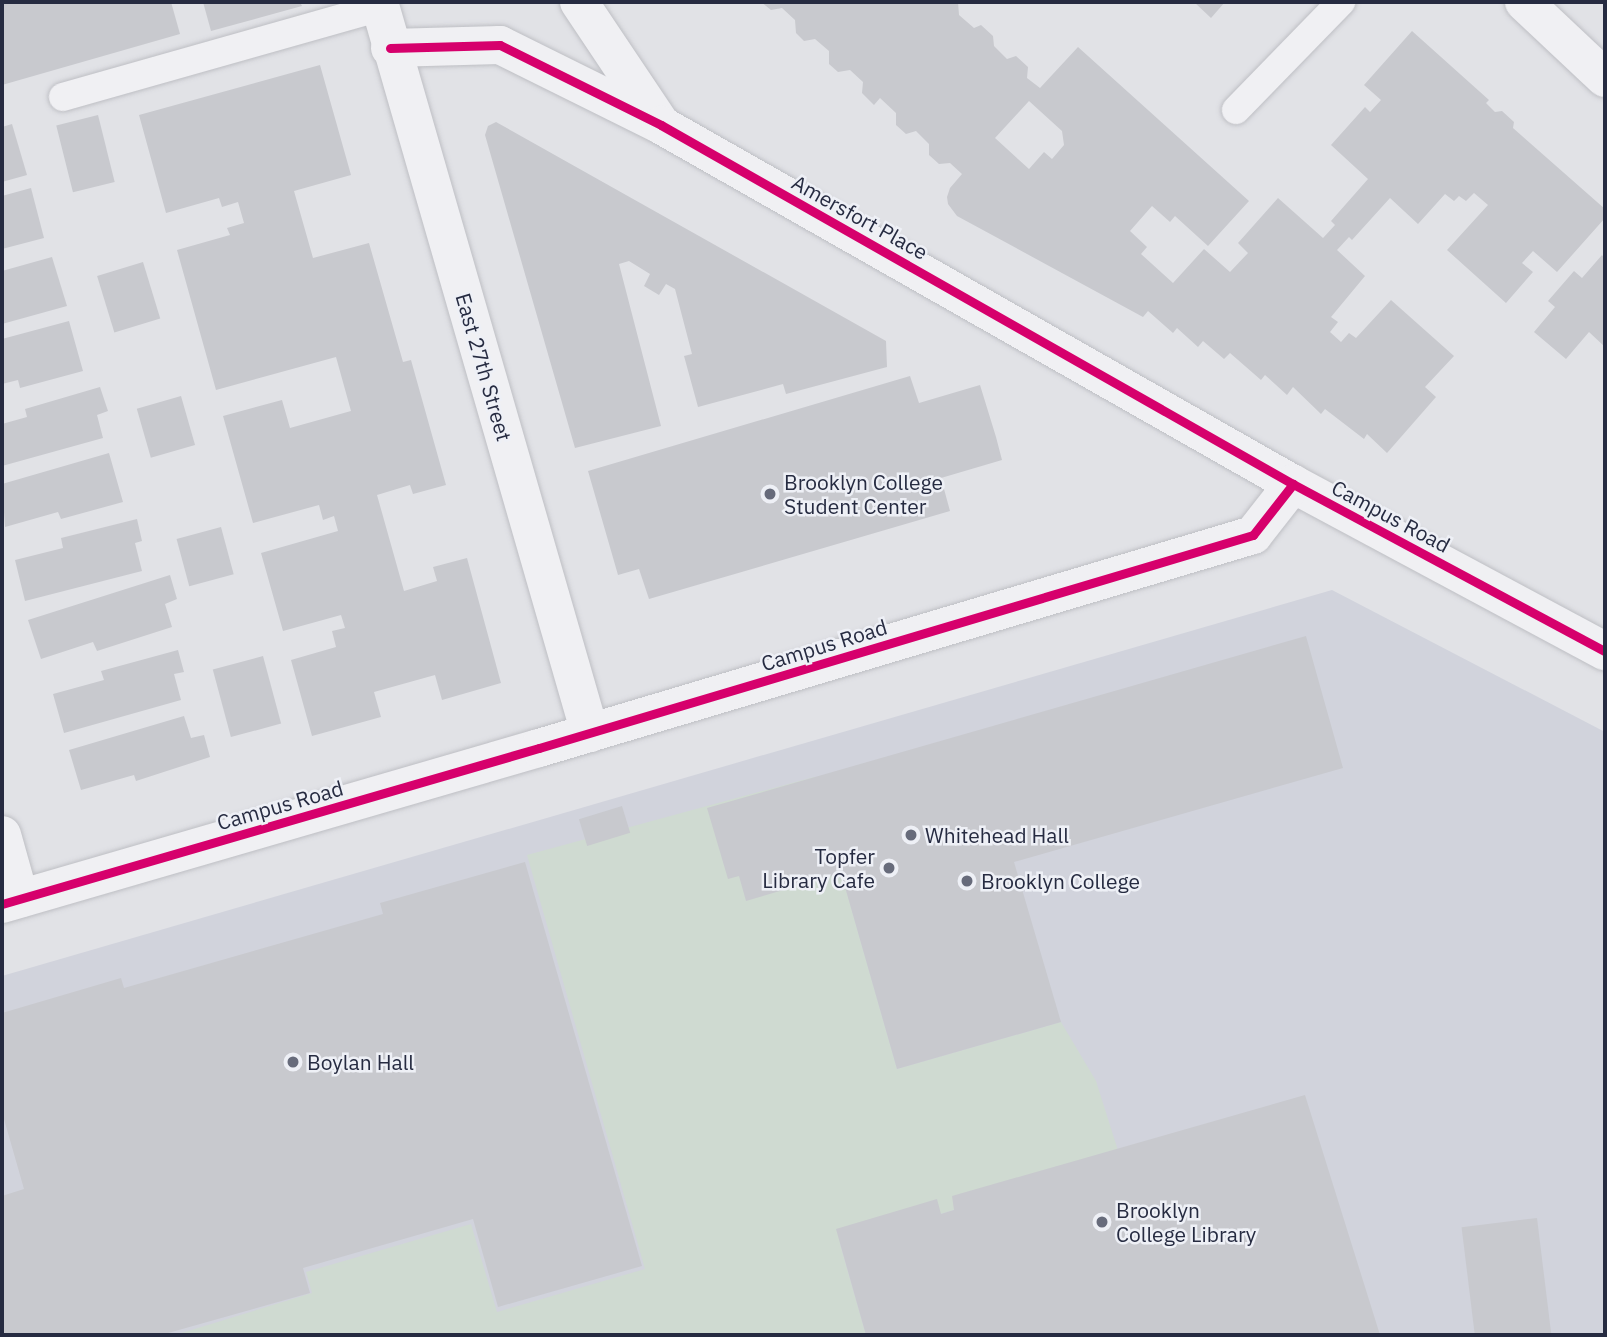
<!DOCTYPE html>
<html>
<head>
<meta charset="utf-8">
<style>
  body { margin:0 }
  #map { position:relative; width:1607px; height:1337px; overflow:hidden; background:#e1e2e6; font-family:"IBM Plex Sans",sans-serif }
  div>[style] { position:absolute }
  .built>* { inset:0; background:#d1d3dc }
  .green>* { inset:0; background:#cfdad1 }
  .building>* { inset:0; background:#c8c9ce; transform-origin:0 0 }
  .roads { filter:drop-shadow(0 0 2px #bebfc4) drop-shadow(0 0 2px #bebfc4) }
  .service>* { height:28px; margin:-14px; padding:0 14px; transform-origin:14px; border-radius:14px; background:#f0f0f3 }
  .minor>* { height:38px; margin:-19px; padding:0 19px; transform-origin:19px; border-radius:19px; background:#f0f0f3 }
  .cycleway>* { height:9px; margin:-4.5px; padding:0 4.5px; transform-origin:4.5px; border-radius:4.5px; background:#d6006c }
  .dots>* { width:19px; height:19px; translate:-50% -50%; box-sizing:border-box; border:4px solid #eef0f6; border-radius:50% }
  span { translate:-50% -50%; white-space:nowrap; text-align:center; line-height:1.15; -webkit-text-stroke:5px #eef0f6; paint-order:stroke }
  .street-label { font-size:21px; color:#262b41 }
  .poi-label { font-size:21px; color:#262b41 }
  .left { translate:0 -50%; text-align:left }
  .right { translate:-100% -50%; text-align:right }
  .frame { position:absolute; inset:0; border:4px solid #262b41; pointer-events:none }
</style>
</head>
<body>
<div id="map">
  <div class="built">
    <div style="clip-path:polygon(1332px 590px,1605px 732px,1605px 1335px,2px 1335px,2px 976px)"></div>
  </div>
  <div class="green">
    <div style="clip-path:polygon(814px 777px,897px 1069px,1061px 1022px,1096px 1081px,1121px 1160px,840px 1244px,866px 1335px,175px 1335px,312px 1293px,306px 1272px,471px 1224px,497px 1312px,645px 1269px,527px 855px)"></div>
  </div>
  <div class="building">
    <div style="clip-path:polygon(2px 2px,171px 2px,180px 34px,2px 85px)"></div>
    <div style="clip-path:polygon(203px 2px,300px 2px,302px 6px,211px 31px)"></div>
    <div style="clip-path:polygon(evenodd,761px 2px,958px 2px,959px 15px,974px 28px,981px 25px,993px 36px,994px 46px,1007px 59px,1016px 56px,1028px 67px,1027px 78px,1040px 88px,1078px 47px,1249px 201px,1208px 246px,1175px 216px,1170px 222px,1152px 206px,1130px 231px,1147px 247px,1141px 254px,1173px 283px,1204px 249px,1230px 272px,1248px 253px,1238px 243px,1278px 198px,1323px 238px,1335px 225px,1331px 221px,1368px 179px,1331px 145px,1365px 107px,1370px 112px,1381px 100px,1364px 85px,1412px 31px,1489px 100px,1486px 103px,1495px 112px,1502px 111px,1514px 122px,1513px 128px,1605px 209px,1605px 218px,1557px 272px,1533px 251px,1522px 263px,1533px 272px,1506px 303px,1447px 250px,1488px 205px,1474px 193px,1466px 201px,1459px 196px,1454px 201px,1445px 194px,1418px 224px,1390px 198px,1352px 240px,1349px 237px,1337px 250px,1365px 276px,1331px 317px,1338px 322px,1330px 332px,1341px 342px,1349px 333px,1356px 338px,1391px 300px,1454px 356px,1425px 387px,1436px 397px,1387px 453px,1367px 434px,1364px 439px,1325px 409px,1321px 414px,1293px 387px,1287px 395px,1265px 375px,1261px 380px,1230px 353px,1224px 359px,1203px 341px,1198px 347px,1177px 328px,1173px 333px,1148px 311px,1143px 317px,957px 216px,948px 204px,947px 197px,950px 188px,962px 174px,950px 163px,939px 164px,929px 155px,929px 144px,916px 131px,906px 134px,896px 125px,896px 113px,880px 98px,874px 105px,862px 93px,863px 82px,850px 70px,838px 72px,829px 64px,829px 51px,815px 39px,804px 41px,796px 33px,795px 20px,782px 8px,771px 10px,761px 2px,1029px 101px,1062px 131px,1064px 145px,1052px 159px,1044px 152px,1029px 169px,995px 138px,1029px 101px)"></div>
    <div style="clip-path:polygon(1194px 2px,1225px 2px,1211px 18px)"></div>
    <div style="clip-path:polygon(320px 65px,351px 175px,294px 191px,313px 258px,369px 243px,403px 362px,411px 360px,446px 485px,413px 494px,410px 485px,377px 495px,404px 591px,437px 581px,433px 567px,467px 558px,501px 683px,442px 700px,435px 675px,374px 692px,381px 717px,312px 736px,291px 660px,336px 647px,332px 631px,345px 628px,341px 615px,283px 631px,261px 553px,338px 531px,334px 516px,323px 520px,319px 505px,253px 523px,223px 416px,282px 400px,290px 428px,351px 411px,336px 357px,216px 390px,177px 250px,230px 235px,227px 228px,244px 223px,238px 202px,222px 207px,219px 198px,166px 213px,139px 115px)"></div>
    <div style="left:98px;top:115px;width:69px;height:43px;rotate:76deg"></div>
    <div style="clip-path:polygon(496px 122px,886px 341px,887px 367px,786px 394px,783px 384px,698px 407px,684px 356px,692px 354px,675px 289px,666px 284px,659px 295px,644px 286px,650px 274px,629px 261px,619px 264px,661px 426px,575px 448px,485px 135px,488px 126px)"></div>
    <div style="clip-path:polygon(12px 124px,27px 175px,2px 182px,2px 127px)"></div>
    <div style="clip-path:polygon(31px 188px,44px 238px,2px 249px,2px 196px)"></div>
    <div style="clip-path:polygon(1602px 255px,1605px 259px,1605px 347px,1589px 332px,1566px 359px,1534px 332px,1555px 307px,1548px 301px,1574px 271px,1582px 278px)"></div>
    <div style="clip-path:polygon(52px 257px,67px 306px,2px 324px,2px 271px)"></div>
    <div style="left:143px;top:262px;width:59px;height:48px;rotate:73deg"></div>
    <div style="clip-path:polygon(69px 321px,83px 371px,20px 388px,18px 380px,2px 384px,2px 339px)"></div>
    <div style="clip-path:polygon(910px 376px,919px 403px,980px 385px,996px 437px,1002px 460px,941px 478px,950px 511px,649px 599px,639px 569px,618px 575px,588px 471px)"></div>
    <div style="clip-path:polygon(100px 387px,108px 411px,97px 415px,103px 438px,2px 466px,2px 424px,27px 417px,25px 409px)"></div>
    <div style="left:181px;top:396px;width:51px;height:46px;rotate:74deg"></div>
    <div style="clip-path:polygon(109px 453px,123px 502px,61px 519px,58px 512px,5px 527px,2px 484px)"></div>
    <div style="clip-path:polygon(137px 519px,142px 541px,135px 543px,142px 571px,25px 601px,15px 560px,63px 548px,61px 538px)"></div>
    <div style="left:221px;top:527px;width:49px;height:46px;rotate:75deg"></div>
    <div style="clip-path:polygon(170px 575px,177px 599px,165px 604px,172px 627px,97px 651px,93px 642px,41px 659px,28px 620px)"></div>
    <div style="clip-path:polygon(1306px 636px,1343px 768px,1014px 862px,1061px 1022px,897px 1069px,841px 873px,746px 901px,739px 876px,728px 879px,707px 808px)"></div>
    <div style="clip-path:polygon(178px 650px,184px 672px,174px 674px,181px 700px,64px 733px,53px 694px,104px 680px,101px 671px)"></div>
    <div style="left:263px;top:656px;width:70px;height:52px;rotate:75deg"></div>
    <div style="clip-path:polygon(184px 716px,191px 738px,204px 735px,210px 757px,136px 781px,134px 775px,81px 790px,69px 750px)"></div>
    <div style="left:622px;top:806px;width:28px;height:45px;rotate:73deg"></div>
    <div style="clip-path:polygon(525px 862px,642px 1266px,498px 1307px,473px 1219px,303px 1268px,310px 1293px,161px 1335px,2px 1335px,2px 1196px,24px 1189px,2px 1112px,2px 1013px,121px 978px,124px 988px,383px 914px,380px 903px)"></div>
    <div style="clip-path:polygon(1305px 1095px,1380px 1335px,866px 1335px,836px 1229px,937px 1199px,941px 1214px,954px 1210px,952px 1196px)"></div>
    <div style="left:1537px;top:1218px;width:118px;height:76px;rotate:83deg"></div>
  </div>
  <div class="roads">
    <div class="service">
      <div style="left:63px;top:97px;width:330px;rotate:-15.8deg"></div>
      <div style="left:1236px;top:110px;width:151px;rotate:-45.8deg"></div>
    </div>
    <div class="minor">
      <div style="left:379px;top:2px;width:761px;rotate:73.9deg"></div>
      <div style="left:579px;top:2px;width:146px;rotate:56.2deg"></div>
      <div style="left:1524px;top:2px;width:111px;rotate:43.2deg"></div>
      <div style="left:390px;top:48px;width:110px;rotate:-1.6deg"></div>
      <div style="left:500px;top:45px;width:180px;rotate:26.4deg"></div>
      <div style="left:661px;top:125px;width:727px;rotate:29.6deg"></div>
      <div style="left:1293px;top:484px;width:354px;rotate:28.2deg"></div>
      <div style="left:2px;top:835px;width:66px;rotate:74.3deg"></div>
      <div style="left:2px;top:904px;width:559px;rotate:-16.2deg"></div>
      <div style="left:539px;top:748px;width:745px;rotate:-16.61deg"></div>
      <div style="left:1253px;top:535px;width:65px;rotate:-51.9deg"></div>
    </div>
  </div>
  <div class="cycleway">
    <div style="left:390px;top:48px;width:110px;rotate:-1.6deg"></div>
    <div style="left:500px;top:45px;width:180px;rotate:26.4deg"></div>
    <div style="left:661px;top:125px;width:727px;rotate:29.6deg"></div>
    <div style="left:1293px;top:484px;width:354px;rotate:28.2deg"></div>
    <div style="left:2px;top:904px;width:559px;rotate:-16.2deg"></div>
    <div style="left:539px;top:748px;width:745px;rotate:-16.61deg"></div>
    <div style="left:1253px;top:535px;width:65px;rotate:-51.9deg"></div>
  </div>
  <div class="dots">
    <div style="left:770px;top:494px;background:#676b7b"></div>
    <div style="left:911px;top:835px;background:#676b7b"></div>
    <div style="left:889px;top:868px;background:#676b7b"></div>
    <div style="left:967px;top:881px;background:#676b7b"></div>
    <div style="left:293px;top:1062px;background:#676b7b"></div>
    <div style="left:1102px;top:1222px;background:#676b7b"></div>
  </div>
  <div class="street-label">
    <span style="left:860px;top:217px;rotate:29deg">Amersfort Place</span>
    <span style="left:484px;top:367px;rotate:74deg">East 27th Street</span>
    <span style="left:1391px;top:516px;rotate:28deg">Campus Road</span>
    <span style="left:824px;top:645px;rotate:-17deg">Campus Road</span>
    <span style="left:280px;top:805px;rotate:-16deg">Campus Road</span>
  </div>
  <div class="poi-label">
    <span class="left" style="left:784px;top:494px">Brooklyn College<br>Student Center</span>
    <span class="left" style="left:925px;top:835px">Whitehead Hall</span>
    <span class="right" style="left:875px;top:868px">Topfer<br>Library Cafe</span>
    <span class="left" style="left:981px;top:881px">Brooklyn College</span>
    <span class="left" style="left:307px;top:1062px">Boylan Hall</span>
    <span class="left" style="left:1116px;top:1222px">Brooklyn<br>College Library</span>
  </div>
  <div class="frame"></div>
</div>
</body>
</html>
